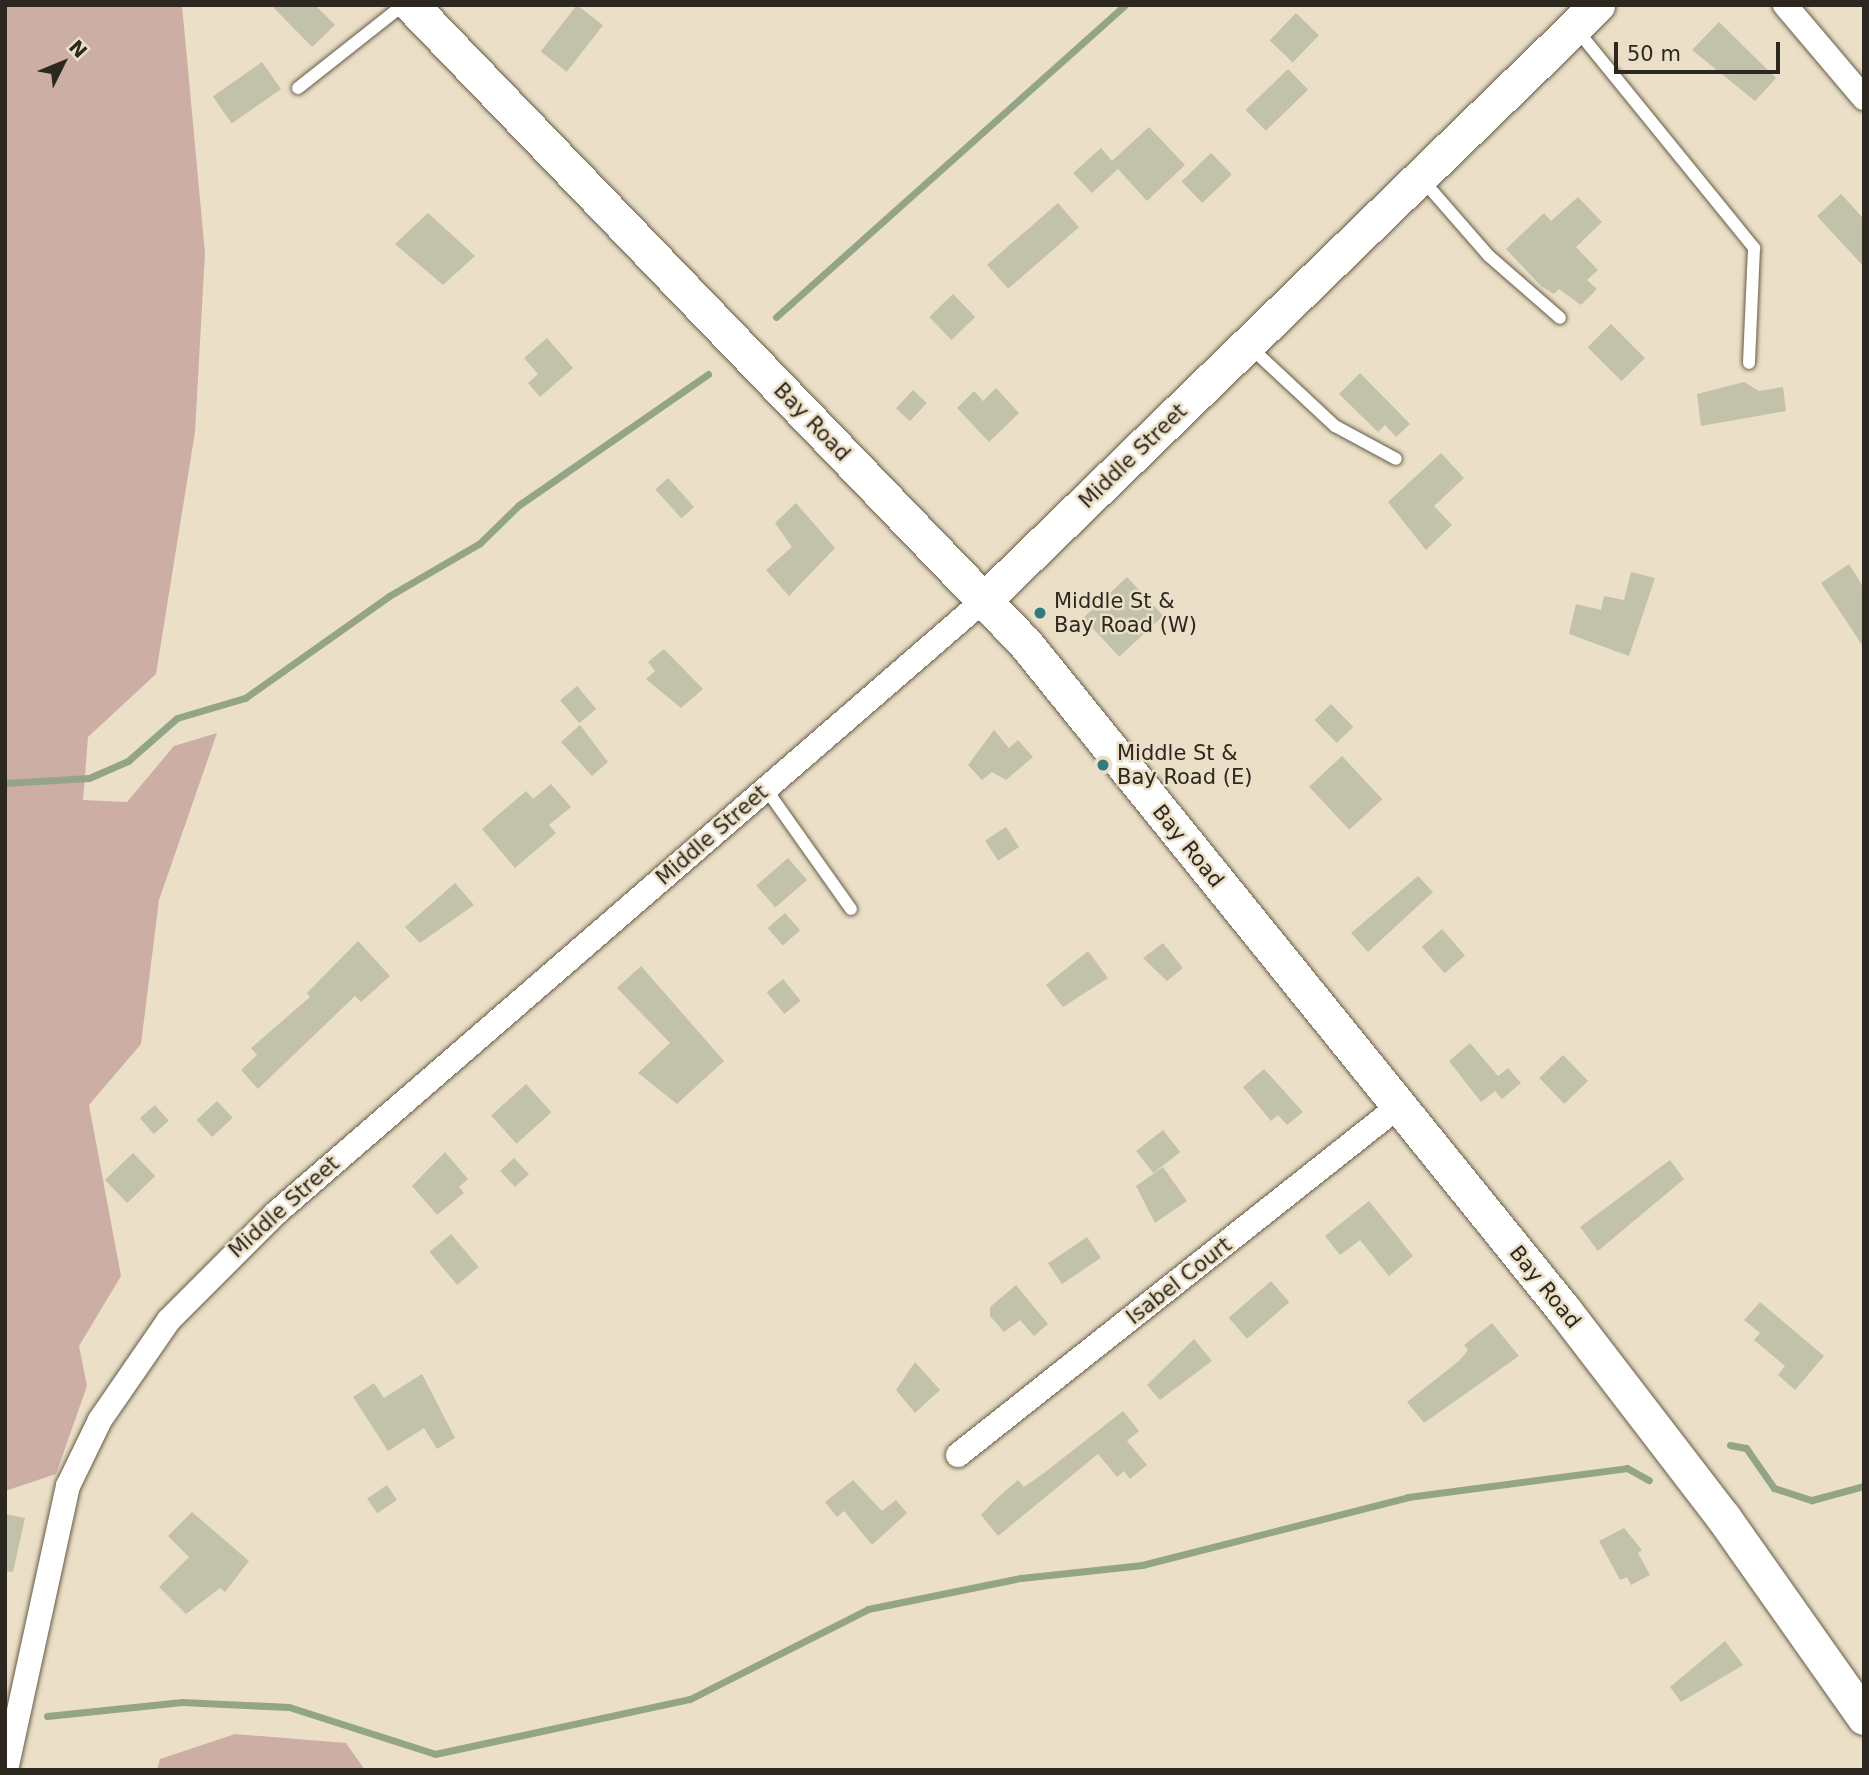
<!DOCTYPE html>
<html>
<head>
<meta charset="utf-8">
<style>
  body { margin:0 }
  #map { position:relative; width:1869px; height:1775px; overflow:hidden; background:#ebdfc7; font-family:"DejaVu Sans",sans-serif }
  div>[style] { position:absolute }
  .green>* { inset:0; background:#cdaea5 }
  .stream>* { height:7px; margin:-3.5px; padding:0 3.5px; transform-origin:3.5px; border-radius:3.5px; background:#94a587 }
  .building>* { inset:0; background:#c1c2a9; transform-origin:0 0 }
  .roads { filter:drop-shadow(0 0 2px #665c47) drop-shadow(0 0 2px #665c47) }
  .lane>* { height:12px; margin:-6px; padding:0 6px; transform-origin:6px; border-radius:6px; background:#fff }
  .street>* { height:24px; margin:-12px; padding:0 12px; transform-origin:12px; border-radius:12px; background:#fff }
  .secondary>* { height:35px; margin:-17.5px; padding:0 17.5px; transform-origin:17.5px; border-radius:17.5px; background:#fff }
  .dots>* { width:19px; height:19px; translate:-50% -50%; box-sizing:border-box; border:4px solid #ebdfc7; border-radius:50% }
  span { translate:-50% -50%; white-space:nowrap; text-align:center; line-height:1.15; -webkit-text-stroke:5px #ebdfc7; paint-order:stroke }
  .street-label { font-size:21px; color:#2d281f }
  .poi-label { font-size:21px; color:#2d281f }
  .left { translate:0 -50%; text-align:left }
  .frame { position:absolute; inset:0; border:7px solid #2d281f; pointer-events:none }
  .north { position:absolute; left:28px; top:28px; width:70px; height:70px; -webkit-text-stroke:5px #ebdfc7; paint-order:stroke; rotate:47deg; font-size:19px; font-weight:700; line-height:28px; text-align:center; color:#2d281f }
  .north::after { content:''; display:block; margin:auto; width:24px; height:32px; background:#2d281f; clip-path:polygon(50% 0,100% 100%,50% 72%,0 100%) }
  .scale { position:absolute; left:1614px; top:42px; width:166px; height:32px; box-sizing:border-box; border:4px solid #2d281f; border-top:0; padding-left:9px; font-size:21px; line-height:24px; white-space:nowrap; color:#2d281f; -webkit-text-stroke:5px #ebdfc7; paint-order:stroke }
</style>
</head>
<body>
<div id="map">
  <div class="green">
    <div style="clip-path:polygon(5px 5px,182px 5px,205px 253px,195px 432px,156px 674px,88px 737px,83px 800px,127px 802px,174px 746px,217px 733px,159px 900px,141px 1044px,89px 1105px,121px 1276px,79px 1346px,87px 1386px,56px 1474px,5px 1491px)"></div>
    <div style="clip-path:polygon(235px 1734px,346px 1743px,365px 1770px,157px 1770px,160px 1759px)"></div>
  </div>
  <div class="stream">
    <div style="left:776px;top:317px;width:468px;rotate:-41.8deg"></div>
    <div style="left:5px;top:783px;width:84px;rotate:-3.4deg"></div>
    <div style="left:89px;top:778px;width:43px;rotate:-23.6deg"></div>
    <div style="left:128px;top:761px;width:65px;rotate:-41.3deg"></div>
    <div style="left:177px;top:718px;width:71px;rotate:-16.4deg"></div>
    <div style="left:245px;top:698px;width:176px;rotate:-35.3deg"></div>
    <div style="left:389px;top:596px;width:105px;rotate:-30.2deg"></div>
    <div style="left:480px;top:543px;width:54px;rotate:-44.3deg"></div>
    <div style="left:519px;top:505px;width:230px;rotate:-34.7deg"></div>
    <div style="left:1730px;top:1445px;width:16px;rotate:11deg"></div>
    <div style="left:1746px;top:1448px;width:49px;rotate:55deg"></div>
    <div style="left:1774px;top:1488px;width:40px;rotate:18deg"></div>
    <div style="left:1812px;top:1500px;width:54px;rotate:-15.1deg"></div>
    <div style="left:47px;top:1716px;width:136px;rotate:-5.9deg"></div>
    <div style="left:182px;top:1702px;width:107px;rotate:2.7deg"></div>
    <div style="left:289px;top:1707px;width:153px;rotate:17.8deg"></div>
    <div style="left:435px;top:1754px;width:261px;rotate:-12.2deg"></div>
    <div style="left:690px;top:1699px;width:199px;rotate:-26.8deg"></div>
    <div style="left:868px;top:1609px;width:156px;rotate:-11.5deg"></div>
    <div style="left:1021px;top:1578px;width:122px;rotate:-6.1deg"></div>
    <div style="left:1142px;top:1565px;width:275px;rotate:-14.3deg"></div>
    <div style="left:1408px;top:1497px;width:221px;rotate:-7.5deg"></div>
    <div style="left:1627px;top:1468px;width:25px;rotate:29deg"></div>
  </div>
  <div class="building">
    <div style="clip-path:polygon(271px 5px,315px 5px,335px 25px,312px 47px)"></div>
    <div style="left:577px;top:5px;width:33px;height:59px;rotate:38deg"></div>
    <div style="left:1296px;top:13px;width:32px;height:38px;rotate:44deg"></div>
    <div style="clip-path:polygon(1719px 22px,1776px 78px,1755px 101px,1692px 50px)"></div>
    <div style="left:262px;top:62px;width:33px;height:60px;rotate:55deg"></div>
    <div style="left:1288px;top:69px;width:29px;height:59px;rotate:46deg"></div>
    <div style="clip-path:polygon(1149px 127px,1185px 165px,1147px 201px,1118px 169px,1092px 193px,1073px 173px,1101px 148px,1112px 161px)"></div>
    <div style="left:1211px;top:153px;width:30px;height:41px;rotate:46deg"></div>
    <div style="clip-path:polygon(1841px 194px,1864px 219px,1864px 267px,1817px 216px)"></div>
    <div style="clip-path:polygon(1578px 197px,1602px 222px,1576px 247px,1598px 270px,1587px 280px,1597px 289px,1581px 305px,1559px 289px,1554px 294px,1541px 286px,1506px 249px,1544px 213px,1551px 221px)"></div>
    <div style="left:1058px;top:203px;width:32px;height:94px;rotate:49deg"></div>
    <div style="clip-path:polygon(428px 213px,475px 256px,443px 285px,395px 244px)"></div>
    <div style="left:953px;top:294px;width:32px;height:33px;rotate:46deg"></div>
    <div style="left:1611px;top:324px;width:48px;height:33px;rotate:45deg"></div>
    <div style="clip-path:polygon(547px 338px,573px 368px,540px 397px,528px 383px,538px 374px,524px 358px)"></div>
    <div style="clip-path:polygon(1360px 373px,1410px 424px,1396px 437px,1385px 425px,1378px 432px,1339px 394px)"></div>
    <div style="clip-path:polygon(1744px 382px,1759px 391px,1783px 387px,1786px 411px,1701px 426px,1697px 394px)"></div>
    <div style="clip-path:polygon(996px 388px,1019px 413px,989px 442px,957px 408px,974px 391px,983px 401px)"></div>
    <div style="left:913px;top:390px;width:19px;height:25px;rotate:43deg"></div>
    <div style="clip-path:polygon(1441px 453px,1464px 478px,1434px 506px,1452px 525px,1426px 550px,1388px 502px)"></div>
    <div style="left:668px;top:478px;width:39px;height:17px;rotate:48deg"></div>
    <div style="clip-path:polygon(796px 503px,835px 548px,789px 596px,766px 570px,792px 547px,775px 523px)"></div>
    <div style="clip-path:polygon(1849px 564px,1862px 585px,1864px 648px,1821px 583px)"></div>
    <div style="clip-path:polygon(1631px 572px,1655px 578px,1629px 656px,1569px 634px,1576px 604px,1601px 610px,1604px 596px,1624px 600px)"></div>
    <div style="left:1127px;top:577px;width:53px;height:60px;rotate:47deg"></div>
    <div style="clip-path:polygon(664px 649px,703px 689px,681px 708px,646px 679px,655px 671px,648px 662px)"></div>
    <div style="left:577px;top:686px;width:30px;height:22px;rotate:50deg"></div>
    <div style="left:1331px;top:704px;width:32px;height:23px;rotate:46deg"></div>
    <div style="clip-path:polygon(580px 725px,608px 762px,592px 776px,561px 742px)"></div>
    <div style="clip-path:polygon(994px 730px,1009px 748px,1018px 740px,1033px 757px,1006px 780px,992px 772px,982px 780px,968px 765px)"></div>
    <div style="left:1342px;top:756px;width:59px;height:45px;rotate:47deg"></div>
    <div style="clip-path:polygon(551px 784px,571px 807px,549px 825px,556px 833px,515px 868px,482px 829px,526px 791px,533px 799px)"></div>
    <div style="left:1006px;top:827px;width:24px;height:25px;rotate:57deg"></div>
    <div style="left:788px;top:858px;width:29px;height:42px;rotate:49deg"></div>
    <div style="clip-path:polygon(1418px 876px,1433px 892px,1368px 952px,1351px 933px)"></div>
    <div style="clip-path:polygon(455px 883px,474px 905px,420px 943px,405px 927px)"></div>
    <div style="left:785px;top:913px;width:23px;height:23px;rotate:49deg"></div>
    <div style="left:1442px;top:929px;width:35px;height:27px;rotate:49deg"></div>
    <div style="clip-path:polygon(358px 941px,390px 976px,361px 1002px,355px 996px,258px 1089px,241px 1070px,257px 1055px,251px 1048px,310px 997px,307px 993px)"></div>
    <div style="clip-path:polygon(1163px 943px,1183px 968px,1167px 981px,1143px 958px)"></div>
    <div style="clip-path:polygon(1088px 951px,1108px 978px,1063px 1007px,1046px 985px)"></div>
    <div style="clip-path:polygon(641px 966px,724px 1061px,677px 1104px,638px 1073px,670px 1043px,617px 988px)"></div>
    <div style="left:783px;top:979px;width:28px;height:21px;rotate:51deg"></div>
    <div style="clip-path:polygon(1470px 1043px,1498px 1076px,1508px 1068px,1521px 1083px,1502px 1099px,1495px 1091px,1481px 1102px,1449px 1061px)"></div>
    <div style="left:1563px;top:1055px;width:36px;height:33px;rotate:46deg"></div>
    <div style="clip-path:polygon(1264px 1069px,1303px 1112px,1287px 1125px,1278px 1115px,1271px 1121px,1243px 1087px)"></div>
    <div style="left:526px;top:1084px;width:38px;height:47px;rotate:48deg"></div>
    <div style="left:217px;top:1101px;width:23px;height:28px;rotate:47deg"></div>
    <div style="left:155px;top:1105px;width:21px;height:20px;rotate:49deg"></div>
    <div style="left:1163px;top:1130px;width:28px;height:34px;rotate:52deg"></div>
    <div style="clip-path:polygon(445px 1152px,468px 1179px,459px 1187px,464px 1193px,437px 1215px,412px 1186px)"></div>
    <div style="left:133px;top:1153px;width:32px;height:39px;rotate:46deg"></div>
    <div style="left:514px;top:1158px;width:22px;height:19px;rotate:47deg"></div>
    <div style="clip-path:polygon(1670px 1160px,1684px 1179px,1598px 1251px,1580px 1227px)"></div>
    <div style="clip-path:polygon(1163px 1167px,1187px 1201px,1155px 1223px,1136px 1186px)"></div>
    <div style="clip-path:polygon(1369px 1201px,1413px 1256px,1389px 1276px,1360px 1240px,1340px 1255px,1325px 1236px)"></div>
    <div style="left:451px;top:1234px;width:43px;height:28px;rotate:50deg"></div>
    <div style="left:1087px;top:1237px;width:25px;height:47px;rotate:56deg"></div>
    <div style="left:1271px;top:1281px;width:28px;height:56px;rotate:49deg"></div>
    <div style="clip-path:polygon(1016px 1285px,1048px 1324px,1034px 1336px,1020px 1320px,1004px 1332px,990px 1316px,990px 1307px)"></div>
    <div style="clip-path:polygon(1760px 1302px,1824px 1356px,1795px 1390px,1778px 1375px,1785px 1366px,1754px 1340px,1760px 1333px,1744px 1320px)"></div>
    <div style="clip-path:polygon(1492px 1323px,1519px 1356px,1424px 1423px,1407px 1402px,1459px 1361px,1468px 1350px,1464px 1345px)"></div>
    <div style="clip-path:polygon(1194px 1339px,1212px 1361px,1160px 1400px,1147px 1385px)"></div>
    <div style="clip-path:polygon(915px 1362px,940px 1390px,915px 1413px,896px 1390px)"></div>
    <div style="clip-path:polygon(422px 1374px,455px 1438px,437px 1449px,424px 1428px,388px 1451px,353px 1397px,374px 1383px,384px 1398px)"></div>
    <div style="clip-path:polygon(1123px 1411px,1139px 1431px,1127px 1441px,1147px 1465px,1130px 1479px,1124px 1471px,1117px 1477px,1098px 1454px,998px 1536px,981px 1515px,995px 1500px,1018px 1480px,1024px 1487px,1044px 1473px)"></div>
    <div style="clip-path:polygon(853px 1480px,882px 1511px,896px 1500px,907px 1513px,872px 1545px,844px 1511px,837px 1517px,825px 1502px)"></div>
    <div style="left:387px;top:1485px;width:18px;height:24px;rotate:56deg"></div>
    <div style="clip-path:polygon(192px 1512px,249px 1561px,225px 1592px,220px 1588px,186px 1614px,159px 1587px,189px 1557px,168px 1536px)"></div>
    <div style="clip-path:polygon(5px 1514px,25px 1518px,13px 1572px,5px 1571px)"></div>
    <div style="clip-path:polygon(1624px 1528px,1642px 1550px,1638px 1553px,1650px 1575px,1631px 1585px,1627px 1577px,1620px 1580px,1599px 1541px)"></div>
    <div style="clip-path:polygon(1725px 1641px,1743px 1665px,1681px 1702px,1670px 1687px)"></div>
  </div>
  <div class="roads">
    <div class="lane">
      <div style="left:1577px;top:30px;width:281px;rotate:50.9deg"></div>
      <div style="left:1754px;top:248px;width:115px;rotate:92.5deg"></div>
      <div style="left:298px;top:88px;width:134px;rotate:-38.3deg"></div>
      <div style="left:1420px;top:177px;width:105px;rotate:48.9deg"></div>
      <div style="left:1489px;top:256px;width:94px;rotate:41.1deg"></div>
      <div style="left:1248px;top:345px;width:119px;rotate:43deg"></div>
      <div style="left:1335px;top:426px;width:69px;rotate:28.4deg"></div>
      <div style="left:766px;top:789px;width:147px;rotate:54.7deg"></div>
    </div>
    <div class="street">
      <div style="left:1785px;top:5px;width:122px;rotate:49.7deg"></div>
      <div style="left:958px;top:1455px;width:562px;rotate:-38.36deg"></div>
      <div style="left:6px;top:1770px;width:291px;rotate:-77.7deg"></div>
      <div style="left:68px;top:1486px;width:73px;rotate:-64.1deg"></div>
      <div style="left:100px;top:1420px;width:121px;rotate:-55.4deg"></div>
      <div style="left:169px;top:1320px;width:151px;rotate:-45deg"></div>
      <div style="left:276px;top:1213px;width:938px;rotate:-40.89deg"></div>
    </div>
    <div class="secondary">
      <div style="left:411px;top:5px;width:885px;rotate:46.1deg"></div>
      <div style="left:1025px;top:643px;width:858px;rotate:51.06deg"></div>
      <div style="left:1564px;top:1310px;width:261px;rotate:52.5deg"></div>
      <div style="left:1723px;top:1517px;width:245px;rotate:54.8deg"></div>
      <div style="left:985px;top:599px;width:853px;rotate:-44.14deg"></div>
    </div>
  </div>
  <div class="dots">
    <div style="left:1040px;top:613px;background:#327b81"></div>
    <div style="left:1103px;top:765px;background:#327b81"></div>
  </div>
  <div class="street-label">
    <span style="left:812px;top:422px;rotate:46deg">Bay Road</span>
    <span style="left:1133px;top:456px;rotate:-44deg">Middle Street</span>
    <span style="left:712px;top:835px;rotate:-41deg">Middle Street</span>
    <span style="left:1188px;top:846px;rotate:51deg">Bay Road</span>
    <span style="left:284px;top:1207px;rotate:-42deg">Middle Street</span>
    <span style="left:1179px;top:1281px;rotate:-38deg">Isabel Court</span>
    <span style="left:1545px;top:1287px;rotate:51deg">Bay Road</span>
  </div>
  <div class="poi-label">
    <span class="left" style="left:1054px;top:613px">Middle St &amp;<br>Bay Road (W)</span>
    <span class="left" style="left:1117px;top:765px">Middle St &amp;<br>Bay Road (E)</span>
  </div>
  <div class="frame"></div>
  <div class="north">N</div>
  <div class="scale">50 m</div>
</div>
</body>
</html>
